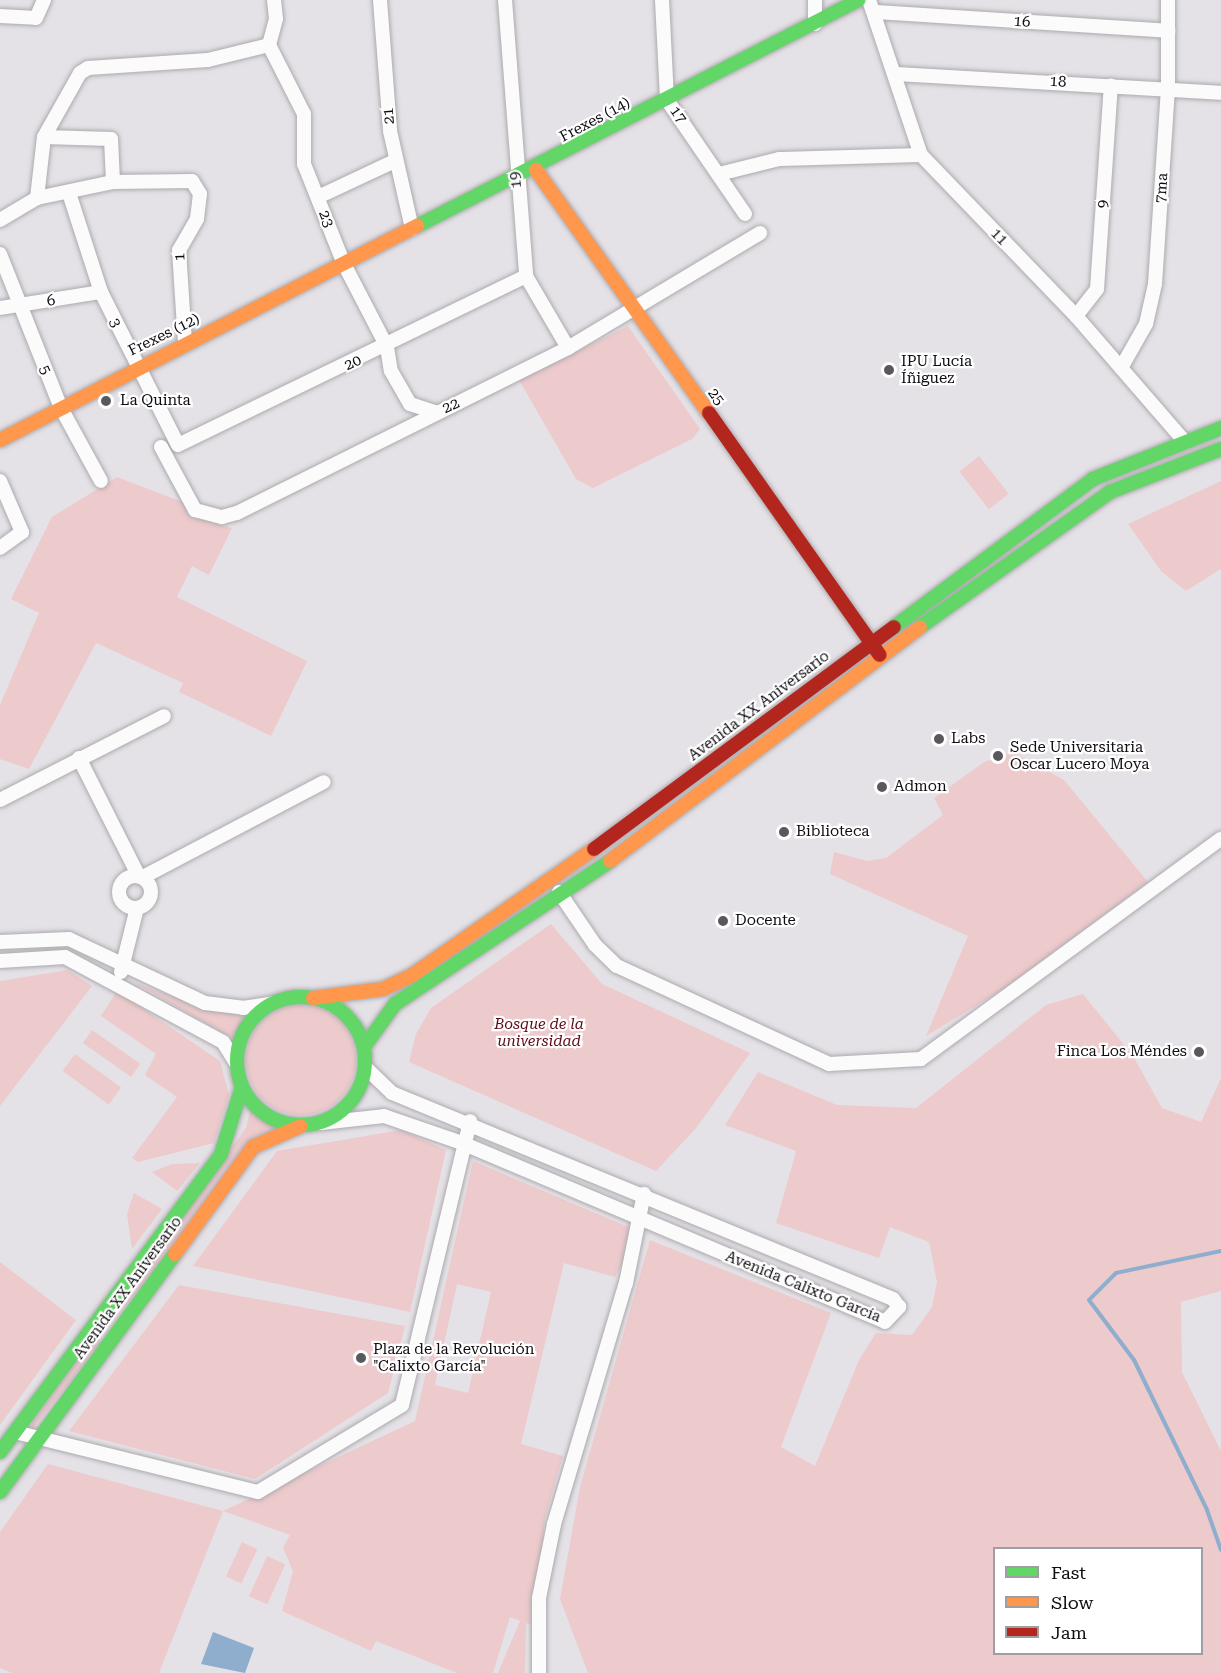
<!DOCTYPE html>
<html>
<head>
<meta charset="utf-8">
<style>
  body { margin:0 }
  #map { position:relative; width:1221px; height:1673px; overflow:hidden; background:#e5e2e7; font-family:"Roboto Serif",serif }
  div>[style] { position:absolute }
  .green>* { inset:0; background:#edcacc; transform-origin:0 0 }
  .round { border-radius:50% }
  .water>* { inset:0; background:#8fadcd }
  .stream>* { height:4px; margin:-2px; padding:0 2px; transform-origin:2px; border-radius:2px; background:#8fadcd }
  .roads { filter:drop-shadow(0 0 2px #adaaae) drop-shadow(0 0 2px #adaaae) }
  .street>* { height:14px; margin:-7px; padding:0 7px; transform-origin:7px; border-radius:7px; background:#fbfbfb }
  .street>.ring { margin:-7px; padding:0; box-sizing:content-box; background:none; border:14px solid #fbfbfb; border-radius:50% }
  .fast>* { height:14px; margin:-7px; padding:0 7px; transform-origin:7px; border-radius:7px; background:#63d668 }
  .fast>.ring { margin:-7px; padding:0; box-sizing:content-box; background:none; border:14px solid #63d668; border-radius:50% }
  .slow>* { height:14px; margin:-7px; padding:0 7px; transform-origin:7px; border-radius:7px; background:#ff974d }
  .jam>* { height:14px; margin:-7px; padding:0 7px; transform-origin:7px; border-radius:7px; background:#b3261e }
  .dots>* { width:16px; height:16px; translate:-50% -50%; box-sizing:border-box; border:3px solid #fff; border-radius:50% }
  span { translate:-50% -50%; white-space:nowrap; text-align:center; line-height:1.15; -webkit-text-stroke:4.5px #fff; paint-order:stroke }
  .street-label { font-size:15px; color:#100d11 }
  .poi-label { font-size:15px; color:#100d11 }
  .left { translate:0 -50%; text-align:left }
  .right { translate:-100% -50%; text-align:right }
  .park-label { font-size:15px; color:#5c0b17; font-style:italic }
  .legend { position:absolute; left:993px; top:1547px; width:210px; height:108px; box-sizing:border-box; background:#fff; border:2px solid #9f9ea0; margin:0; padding:8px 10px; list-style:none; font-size:18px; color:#100d11 }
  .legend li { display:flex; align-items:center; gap:12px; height:30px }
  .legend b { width:30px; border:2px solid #9f9ea0 }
</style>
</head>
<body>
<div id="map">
  <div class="green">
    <div style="clip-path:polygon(628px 326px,700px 429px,692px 439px,593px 488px,576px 479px,519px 380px)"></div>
    <div style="left:979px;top:456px;width:48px;height:25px;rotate:52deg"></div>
    <div style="clip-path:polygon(117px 477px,185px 503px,195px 518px,232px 528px,209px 575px,192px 566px,177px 597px,307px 661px,271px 736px,179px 692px,183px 683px,96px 643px,29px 769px,0 759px,0 705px,39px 613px,11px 599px,52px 517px)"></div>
    <div style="clip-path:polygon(1221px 481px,1221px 569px,1186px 591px,1161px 571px,1128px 524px)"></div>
    <div style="clip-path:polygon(1013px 752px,1064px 780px,1148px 882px,1007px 987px,926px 1036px,968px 936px,830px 874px,834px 852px,867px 861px,886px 858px,943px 815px,934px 798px,984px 762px)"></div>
    <div style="clip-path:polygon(551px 924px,602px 984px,750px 1053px,697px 1127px,656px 1171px,409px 1062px,416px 1034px,431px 1008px)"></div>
    <div style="clip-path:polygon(68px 970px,92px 986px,0 1106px,0 981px)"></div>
    <div style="clip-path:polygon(133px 982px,207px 1009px,244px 1016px,234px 1039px)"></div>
    <div style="clip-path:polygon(117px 991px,220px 1061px,229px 1095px,214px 1143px,138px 1162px,132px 1158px,177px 1097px,145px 1075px,156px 1054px,101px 1016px)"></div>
    <div style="clip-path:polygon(evenodd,1083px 994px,1133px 1056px,1162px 1108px,1201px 1122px,1221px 1078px,1221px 1291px,1181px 1302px,1182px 1372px,1221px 1451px,1221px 1673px,588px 1673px,560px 1599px,580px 1487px,650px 1240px,831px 1313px,781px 1447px,815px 1466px,859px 1360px,876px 1333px,912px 1335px,932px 1307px,937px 1282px,929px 1242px,890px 1227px,879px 1258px,776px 1223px,796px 1151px,725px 1125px,758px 1072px,837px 1105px,916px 1108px,1046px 1005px,1083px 994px,1202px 1548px,1202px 1654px,994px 1654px,994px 1548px,1202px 1548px)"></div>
    <div class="round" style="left:246px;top:1005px;width:110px;height:110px"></div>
    <div style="left:92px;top:1030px;width:59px;height:16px;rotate:35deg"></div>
    <div style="left:75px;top:1054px;width:57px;height:21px;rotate:36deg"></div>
    <div style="clip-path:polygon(250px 1110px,278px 1125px,114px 1319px,111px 1313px,246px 1128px)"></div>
    <div style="clip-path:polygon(401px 1130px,446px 1150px,410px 1312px,193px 1266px,277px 1151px)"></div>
    <div style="clip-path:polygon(evenodd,473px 1161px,640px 1232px,615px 1277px,564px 1263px,521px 1444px,563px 1456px,545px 1518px,535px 1626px,526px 1623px,525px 1673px,498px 1673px,520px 1621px,510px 1617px,493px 1673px,457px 1673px,376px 1641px,371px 1651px,282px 1611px,293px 1571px,283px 1548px,290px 1535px,223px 1511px,159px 1673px,12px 1673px,0 1668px,0 1532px,48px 1464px,223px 1511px,415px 1421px,473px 1161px,457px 1284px,491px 1292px,468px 1393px,435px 1385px,457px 1284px)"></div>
    <div style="clip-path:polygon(200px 1163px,177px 1191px,152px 1172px,172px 1164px)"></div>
    <div style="clip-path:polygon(134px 1193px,162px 1209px,132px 1249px,127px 1214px)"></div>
    <div style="clip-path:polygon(0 1262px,76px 1320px,0 1425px)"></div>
    <div style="clip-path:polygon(179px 1285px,405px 1326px,388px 1393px,255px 1479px,69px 1431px)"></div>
    <div style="clip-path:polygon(96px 1334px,101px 1342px,32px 1430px,32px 1423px)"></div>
    <div style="left:242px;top:1542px;width:17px;height:38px;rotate:25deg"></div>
    <div style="left:267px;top:1556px;width:20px;height:44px;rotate:24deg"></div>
  </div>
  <div class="water">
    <div style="clip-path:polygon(213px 1632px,254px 1648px,245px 1673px,201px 1664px)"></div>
  </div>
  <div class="stream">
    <div style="left:1221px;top:1251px;width:107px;rotate:168.2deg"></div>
    <div style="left:1116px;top:1273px;width:38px;rotate:135deg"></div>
    <div style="left:1089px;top:1300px;width:75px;rotate:53.1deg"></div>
    <div style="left:1134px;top:1360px;width:167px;rotate:64deg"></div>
    <div style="left:1207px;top:1510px;width:42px;rotate:70.7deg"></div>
  </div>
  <div class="roads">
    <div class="street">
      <div style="left:380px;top:0;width:131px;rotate:85.6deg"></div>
      <div style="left:390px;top:131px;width:100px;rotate:77.3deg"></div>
      <div style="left:505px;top:0;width:277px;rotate:85.6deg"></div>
      <div style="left:526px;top:276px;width:83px;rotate:59.7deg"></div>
      <div style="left:662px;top:0;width:100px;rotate:87.1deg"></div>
      <div style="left:667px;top:100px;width:138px;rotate:55.6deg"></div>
      <div style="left:815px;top:0;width:24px;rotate:90deg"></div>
      <div style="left:869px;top:0;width:163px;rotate:71.5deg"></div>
      <div style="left:921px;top:155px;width:223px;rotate:46.1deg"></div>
      <div style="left:1076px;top:316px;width:167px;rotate:49.1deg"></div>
      <div style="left:876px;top:12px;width:293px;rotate:3.7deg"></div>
      <div style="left:0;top:16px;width:36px;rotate:3deg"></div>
      <div style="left:36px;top:18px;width:20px;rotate:-66deg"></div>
      <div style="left:269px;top:45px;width:77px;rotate:63.1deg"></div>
      <div style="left:304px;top:114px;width:50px;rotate:90deg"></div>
      <div style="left:304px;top:164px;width:108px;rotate:68.2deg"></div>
      <div style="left:344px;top:264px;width:93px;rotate:62.6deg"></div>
      <div style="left:387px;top:347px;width:24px;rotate:81deg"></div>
      <div style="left:391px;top:371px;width:38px;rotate:60deg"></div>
      <div style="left:410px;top:404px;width:28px;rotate:18deg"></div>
      <div style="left:269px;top:45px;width:27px;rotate:-75deg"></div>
      <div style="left:276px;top:19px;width:19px;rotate:-96deg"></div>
      <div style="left:895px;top:74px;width:327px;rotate:3.3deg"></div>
      <div style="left:44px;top:137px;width:67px;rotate:1.7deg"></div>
      <div style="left:111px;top:139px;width:43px;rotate:87.3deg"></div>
      <div style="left:719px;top:174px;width:62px;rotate:-14deg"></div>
      <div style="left:779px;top:159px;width:142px;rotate:-1.6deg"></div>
      <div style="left:69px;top:193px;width:104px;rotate:72.1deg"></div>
      <div style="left:101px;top:292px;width:171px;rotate:63.3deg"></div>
      <div style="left:178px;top:445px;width:387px;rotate:-25.9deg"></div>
      <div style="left:318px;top:197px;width:85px;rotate:-25.1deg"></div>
      <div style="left:37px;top:198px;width:61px;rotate:-83.5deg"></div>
      <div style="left:44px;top:137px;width:73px;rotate:-60.6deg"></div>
      <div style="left:80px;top:73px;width:9px;rotate:-32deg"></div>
      <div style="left:88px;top:68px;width:120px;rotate:-3.8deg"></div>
      <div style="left:208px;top:60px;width:63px;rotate:-13.8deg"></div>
      <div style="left:0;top:220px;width:43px;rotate:-30.7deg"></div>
      <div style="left:37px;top:198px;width:78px;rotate:-11.9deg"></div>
      <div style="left:113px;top:182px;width:79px;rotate:-0.7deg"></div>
      <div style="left:192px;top:181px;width:15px;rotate:58deg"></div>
      <div style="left:200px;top:194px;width:25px;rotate:97deg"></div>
      <div style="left:197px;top:219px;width:36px;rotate:120deg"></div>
      <div style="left:179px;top:250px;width:92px;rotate:86.3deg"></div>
      <div style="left:0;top:254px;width:166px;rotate:68.4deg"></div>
      <div style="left:61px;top:408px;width:83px;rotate:61.3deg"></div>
      <div style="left:0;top:308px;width:102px;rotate:-9deg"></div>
      <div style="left:1076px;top:316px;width:34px;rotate:-52deg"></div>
      <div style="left:1097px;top:289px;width:204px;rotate:-86.1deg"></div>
      <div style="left:1121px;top:368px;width:51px;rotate:-60.4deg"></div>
      <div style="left:1146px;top:324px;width:41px;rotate:-77.3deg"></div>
      <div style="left:1155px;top:284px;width:195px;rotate:-86.2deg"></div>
      <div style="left:1168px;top:89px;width:89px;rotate:-90deg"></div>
      <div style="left:161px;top:447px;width:72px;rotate:61.6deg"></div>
      <div style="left:195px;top:510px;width:28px;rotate:15deg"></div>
      <div style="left:222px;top:517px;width:16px;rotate:-15deg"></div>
      <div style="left:237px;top:513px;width:370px;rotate:-26.5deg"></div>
      <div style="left:568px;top:348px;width:224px;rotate:-30.9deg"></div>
      <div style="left:0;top:481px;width:56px;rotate:66.7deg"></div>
      <div style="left:22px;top:532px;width:27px;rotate:144deg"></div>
      <div style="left:79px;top:758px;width:131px;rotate:63.2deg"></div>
      <div style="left:0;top:800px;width:184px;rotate:-27.1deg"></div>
      <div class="ring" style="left:119px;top:876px;width:18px;height:18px"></div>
      <div style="left:143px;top:877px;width:204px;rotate:-27.7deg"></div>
      <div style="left:559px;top:892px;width:64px;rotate:55.8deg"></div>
      <div style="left:595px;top:945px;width:30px;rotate:44deg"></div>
      <div style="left:617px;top:966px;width:234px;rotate:24.8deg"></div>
      <div style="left:829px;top:1064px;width:92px;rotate:-3.1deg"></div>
      <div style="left:921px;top:1059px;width:372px;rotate:-36.3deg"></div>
      <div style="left:0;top:942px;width:69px;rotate:-2.5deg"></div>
      <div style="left:69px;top:939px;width:150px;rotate:25.2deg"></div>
      <div style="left:205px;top:1003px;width:38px;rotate:7deg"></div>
      <div style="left:243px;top:1008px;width:30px;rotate:-9deg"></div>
      <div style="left:0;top:961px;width:65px;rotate:-3.5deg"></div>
      <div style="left:65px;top:957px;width:179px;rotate:28.3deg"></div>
      <div style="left:223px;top:1042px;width:26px;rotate:58deg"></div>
      <div style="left:121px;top:972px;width:66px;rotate:-76deg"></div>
      <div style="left:321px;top:1123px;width:63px;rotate:-6.3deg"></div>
      <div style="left:384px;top:1116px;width:83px;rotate:19.1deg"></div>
      <div style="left:462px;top:1143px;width:459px;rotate:22.9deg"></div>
      <div style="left:885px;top:1322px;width:21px;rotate:-47deg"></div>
      <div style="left:899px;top:1307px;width:10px;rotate:-127deg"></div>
      <div style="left:893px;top:1299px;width:542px;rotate:-157.65deg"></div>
      <div style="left:392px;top:1093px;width:35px;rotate:-136deg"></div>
      <div style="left:15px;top:1432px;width:250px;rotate:13.9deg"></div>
      <div style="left:258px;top:1492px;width:168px;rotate:-31.1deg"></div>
      <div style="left:402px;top:1405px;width:292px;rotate:-76.5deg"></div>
      <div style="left:539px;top:1673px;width:75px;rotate:-90deg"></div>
      <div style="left:539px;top:1598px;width:76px;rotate:-78.5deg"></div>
      <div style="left:554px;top:1524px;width:252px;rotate:-73.4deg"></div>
      <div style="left:626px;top:1283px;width:91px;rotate:-78.6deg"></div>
    </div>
    <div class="fast">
      <div style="left:417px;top:226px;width:496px;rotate:-27.1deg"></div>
      <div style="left:894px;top:627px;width:248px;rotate:-36.6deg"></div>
      <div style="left:1093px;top:479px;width:138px;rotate:-21.7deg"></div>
      <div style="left:920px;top:627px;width:233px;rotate:-35.4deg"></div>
      <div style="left:1110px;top:492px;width:119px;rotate:-21.2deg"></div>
      <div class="ring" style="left:237px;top:997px;width:114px;height:114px"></div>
      <div style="left:364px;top:1047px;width:53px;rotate:-54.2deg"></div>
      <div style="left:395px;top:1004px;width:258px;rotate:-33.6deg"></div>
      <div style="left:0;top:1452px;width:371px;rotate:-53.4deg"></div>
      <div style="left:221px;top:1154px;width:70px;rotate:-72.6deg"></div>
      <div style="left:0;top:1492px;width:295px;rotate:-53.7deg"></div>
    </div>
    <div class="slow">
      <div style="left:536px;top:170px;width:298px;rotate:54.6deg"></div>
      <div style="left:0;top:440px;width:469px;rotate:-27.2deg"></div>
      <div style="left:610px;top:861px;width:388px;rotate:-37deg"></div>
      <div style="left:313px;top:998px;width:71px;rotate:-7.3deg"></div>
      <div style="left:383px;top:989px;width:31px;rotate:-25deg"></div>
      <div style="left:411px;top:976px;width:223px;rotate:-34.8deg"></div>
      <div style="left:175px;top:1254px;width:132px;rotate:-53.9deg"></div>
      <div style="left:253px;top:1147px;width:52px;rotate:-23.6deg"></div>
    </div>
    <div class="jam">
      <div style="left:709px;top:413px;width:296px;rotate:54.8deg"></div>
      <div style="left:594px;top:849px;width:373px;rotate:-36.5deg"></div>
    </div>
  </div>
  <div class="dots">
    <div style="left:889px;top:370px;background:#5b585c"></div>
    <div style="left:106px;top:401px;background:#5b585c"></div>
    <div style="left:939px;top:739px;background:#5b585c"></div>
    <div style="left:998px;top:756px;background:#5b585c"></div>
    <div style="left:882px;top:787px;background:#5b585c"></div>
    <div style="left:784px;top:832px;background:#5b585c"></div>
    <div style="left:723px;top:921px;background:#5b585c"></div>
    <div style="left:1199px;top:1052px;background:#5b585c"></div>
    <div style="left:361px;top:1358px;background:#5b585c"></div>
  </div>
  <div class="street-label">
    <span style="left:1022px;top:22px;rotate:4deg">16</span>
    <span style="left:1058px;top:82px;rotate:4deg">18</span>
    <span style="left:678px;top:115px;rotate:55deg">17</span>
    <span style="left:389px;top:116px;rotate:-94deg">21</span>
    <span style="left:595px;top:120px;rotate:-28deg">Frexes (14)</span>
    <span style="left:516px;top:180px;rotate:-95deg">19</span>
    <span style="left:1162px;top:188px;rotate:-86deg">7ma</span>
    <span style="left:1103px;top:204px;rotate:-86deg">9</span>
    <span style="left:326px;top:219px;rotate:68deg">23</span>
    <span style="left:999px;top:237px;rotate:46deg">11</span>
    <span style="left:180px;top:257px;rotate:-92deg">1</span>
    <span style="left:51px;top:301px;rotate:-11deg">6</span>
    <span style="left:115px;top:323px;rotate:65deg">3</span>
    <span style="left:164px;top:335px;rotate:-26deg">Frexes (12)</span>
    <span style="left:353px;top:363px;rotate:-26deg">20</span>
    <span style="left:45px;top:370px;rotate:66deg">5</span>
    <span style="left:716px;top:397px;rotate:54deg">25</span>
    <span style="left:451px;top:406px;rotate:-26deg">22</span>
    <span style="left:759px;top:706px;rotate:-37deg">Avenida XX Aniversario</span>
    <span style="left:803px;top:1287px;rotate:22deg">Avenida Calixto García</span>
    <span style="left:128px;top:1288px;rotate:-54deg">Avenida XX Aniversario</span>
  </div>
  <div class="poi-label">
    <span class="left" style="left:901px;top:370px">IPU Lucía<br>Íñiguez</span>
    <span class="left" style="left:120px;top:401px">La Quinta</span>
    <span class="left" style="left:951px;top:739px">Labs</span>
    <span class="left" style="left:1010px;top:756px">Sede Universitaria<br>Oscar Lucero Moya</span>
    <span class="left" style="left:894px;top:787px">Admon</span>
    <span class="left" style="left:796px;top:832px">Biblioteca</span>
    <span class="left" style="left:735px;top:921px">Docente</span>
    <span class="right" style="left:1187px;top:1052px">Finca Los Méndes</span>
    <span class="left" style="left:373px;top:1358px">Plaza de la Revolución<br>"Calixto García"</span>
  </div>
  <div class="park-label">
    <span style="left:539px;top:1033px">Bosque de la<br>universidad</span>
  </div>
  <ul class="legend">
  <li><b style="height:8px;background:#63d668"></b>Fast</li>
  <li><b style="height:8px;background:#ff974d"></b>Slow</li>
  <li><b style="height:8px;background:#b3261e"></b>Jam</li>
  </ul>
</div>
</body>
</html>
